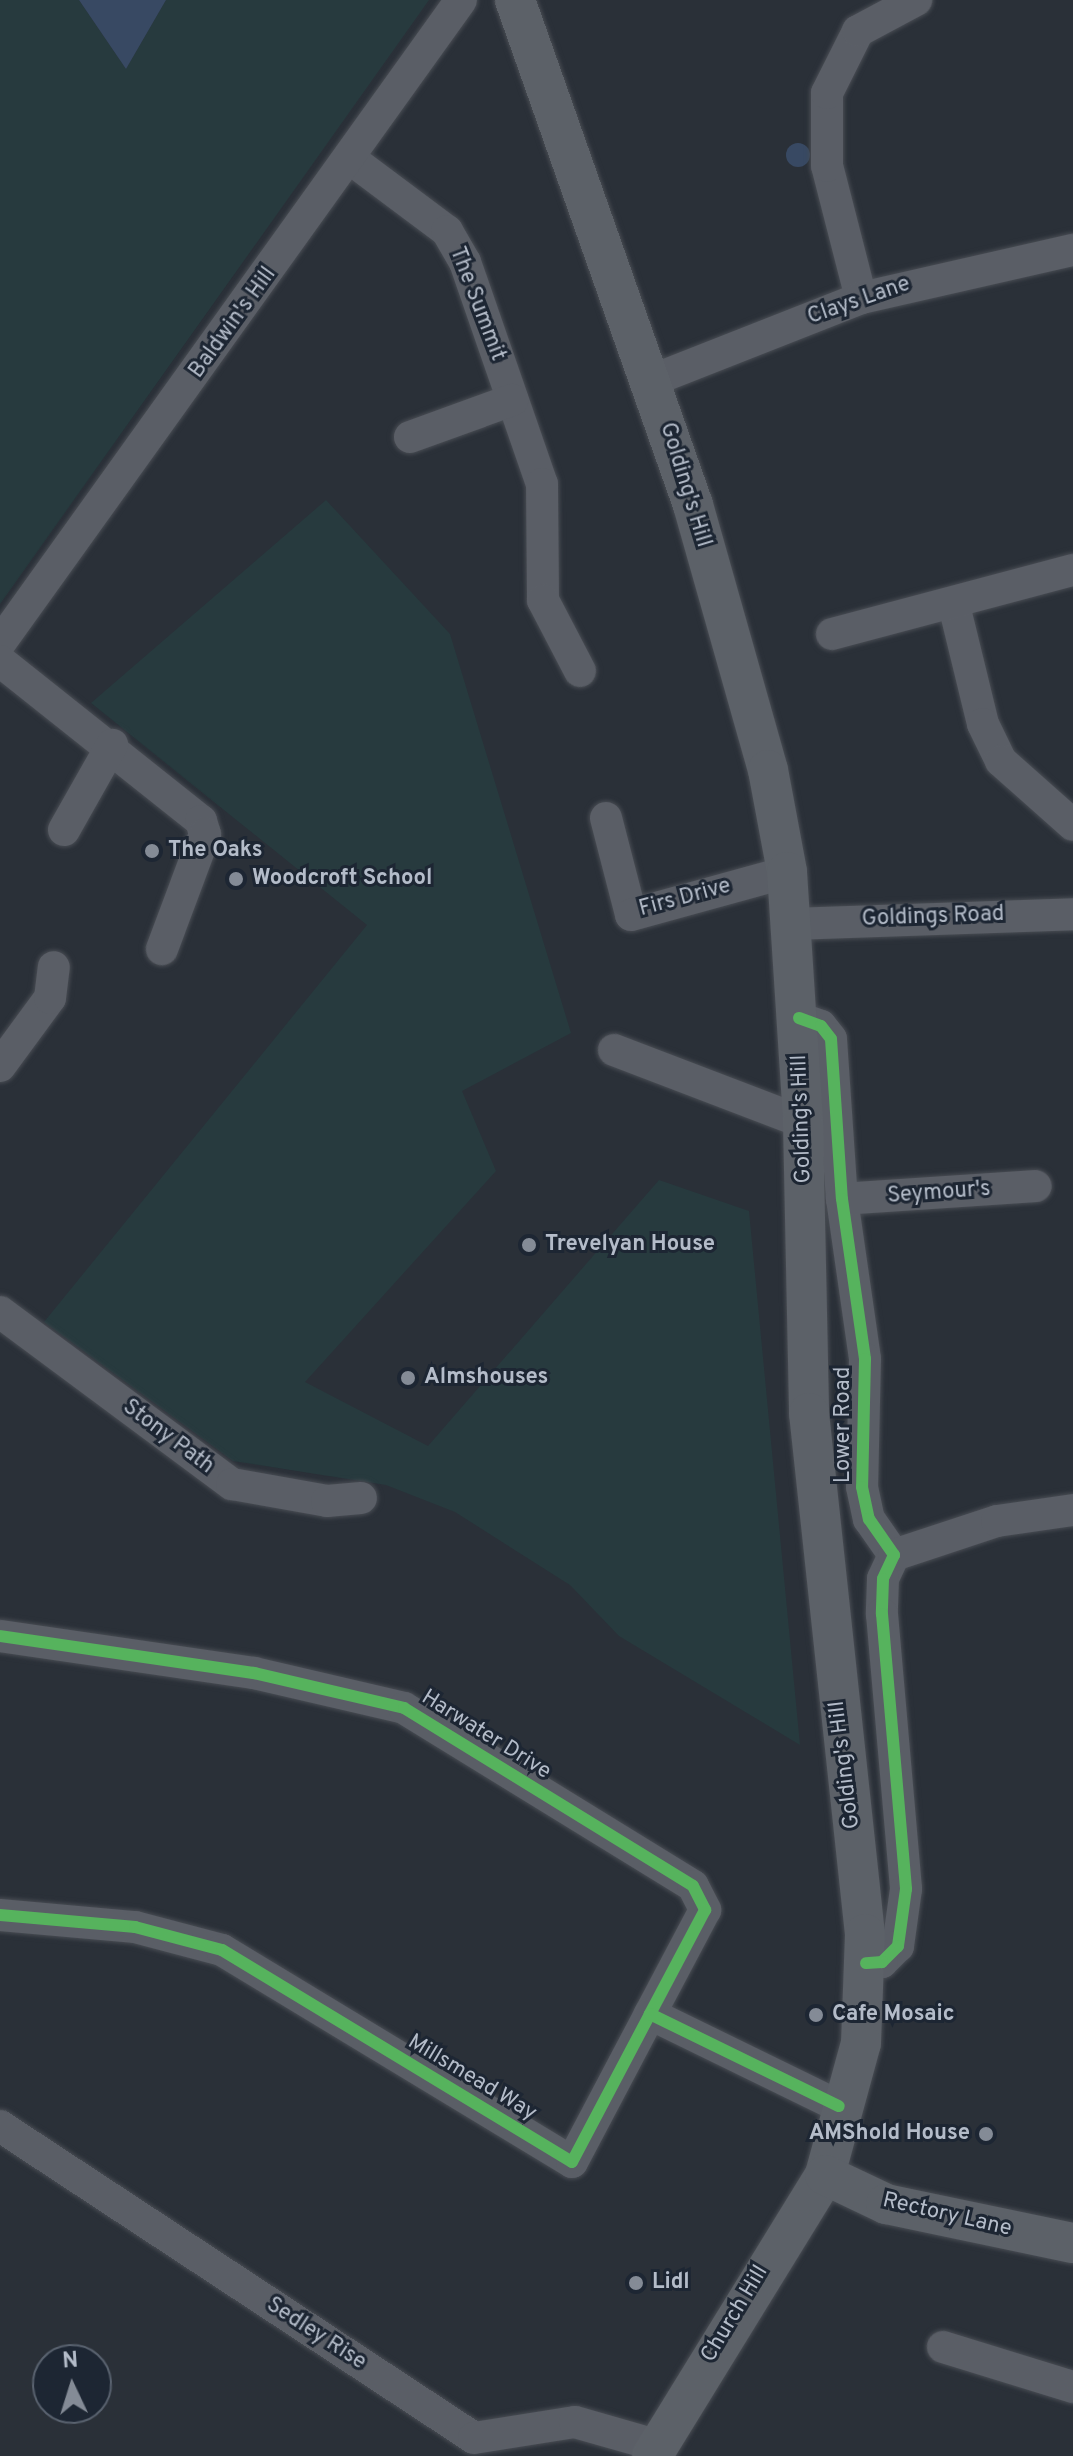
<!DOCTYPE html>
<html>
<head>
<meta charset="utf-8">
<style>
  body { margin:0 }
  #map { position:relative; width:1073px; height:2456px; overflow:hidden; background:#2a3038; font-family:Overpass,sans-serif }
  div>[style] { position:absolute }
  .green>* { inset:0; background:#273a3e }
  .water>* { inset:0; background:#384963 }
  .round { border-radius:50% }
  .roads { filter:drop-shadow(0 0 2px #484c53) drop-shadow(0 0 2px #484c53) }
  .minor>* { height:32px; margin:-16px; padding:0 16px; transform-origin:16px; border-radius:16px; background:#5a5e66 }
  .major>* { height:40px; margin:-20px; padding:0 20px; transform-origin:20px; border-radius:20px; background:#5c6168 }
  .cycleway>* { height:12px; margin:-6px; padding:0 6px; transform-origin:6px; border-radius:6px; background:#56b35d }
  .dots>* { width:22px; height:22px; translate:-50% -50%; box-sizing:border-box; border:4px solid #1d2633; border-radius:50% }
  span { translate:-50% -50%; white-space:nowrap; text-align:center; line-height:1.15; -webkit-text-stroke:6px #1d2633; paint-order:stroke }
  .street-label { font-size:22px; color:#b4bcc9 }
  .poi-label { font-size:22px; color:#b4bcc9; font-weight:700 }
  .left { translate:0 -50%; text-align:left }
  .right { translate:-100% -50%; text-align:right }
  .north { position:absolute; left:32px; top:2344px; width:80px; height:80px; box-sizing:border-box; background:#1d2633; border:2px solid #59626f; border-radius:50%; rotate:356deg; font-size:22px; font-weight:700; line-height:32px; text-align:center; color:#b4bcc9 }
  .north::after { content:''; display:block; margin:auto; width:28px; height:36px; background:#848b96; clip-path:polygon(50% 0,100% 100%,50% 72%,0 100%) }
</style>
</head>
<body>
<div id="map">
  <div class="green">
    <div style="clip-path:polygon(0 0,79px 0,126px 69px,166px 0,429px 0,0 604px)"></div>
    <div style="clip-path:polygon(326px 500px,450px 634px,571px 1033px,462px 1091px,496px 1171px,305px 1382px,428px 1446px,659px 1180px,749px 1211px,800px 1745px,619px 1636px,570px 1585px,455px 1512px,386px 1485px,233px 1461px,44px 1322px,367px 925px,91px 703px)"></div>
  </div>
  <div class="water">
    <div style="clip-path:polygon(79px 0,166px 0,126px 69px)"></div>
    <div class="round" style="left:786px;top:143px;width:24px;height:24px"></div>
  </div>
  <div class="roads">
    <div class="minor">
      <div style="left:352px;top:160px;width:119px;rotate:36.8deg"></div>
      <div style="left:447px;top:231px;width:36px;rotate:60deg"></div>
      <div style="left:465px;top:262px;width:235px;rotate:70.9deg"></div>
      <div style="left:542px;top:484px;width:116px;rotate:89.5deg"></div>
      <div style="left:543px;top:600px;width:80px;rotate:62.5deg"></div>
      <div style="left:861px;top:298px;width:136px;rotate:-104.4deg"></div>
      <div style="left:827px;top:166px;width:73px;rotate:-90deg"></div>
      <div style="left:827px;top:93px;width:69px;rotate:-63.4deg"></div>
      <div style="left:858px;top:31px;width:66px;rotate:-28.1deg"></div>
      <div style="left:653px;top:380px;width:224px;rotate:-21.5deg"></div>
      <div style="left:861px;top:298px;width:217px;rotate:-12.8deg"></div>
      <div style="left:410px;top:437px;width:109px;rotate:-19.9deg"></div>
      <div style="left:954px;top:605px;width:122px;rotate:76.3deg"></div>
      <div style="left:983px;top:724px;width:41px;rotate:64.1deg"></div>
      <div style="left:1001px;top:761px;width:96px;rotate:41.6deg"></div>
      <div style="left:832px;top:634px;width:249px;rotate:-14.9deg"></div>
      <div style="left:0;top:643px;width:791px;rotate:-54.36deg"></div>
      <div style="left:0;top:661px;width:257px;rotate:38.5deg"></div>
      <div style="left:201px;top:821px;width:14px;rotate:73deg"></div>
      <div style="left:205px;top:834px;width:123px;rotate:110.5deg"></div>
      <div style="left:606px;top:818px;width:100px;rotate:75.5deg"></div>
      <div style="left:631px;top:915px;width:162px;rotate:-15.4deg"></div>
      <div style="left:64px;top:830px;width:98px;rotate:-60.5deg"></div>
      <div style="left:793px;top:924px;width:280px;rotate:-2deg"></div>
      <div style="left:799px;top:1018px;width:23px;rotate:20deg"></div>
      <div style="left:821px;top:1026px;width:16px;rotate:52deg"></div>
      <div style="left:831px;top:1039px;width:160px;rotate:86.1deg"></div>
      <div style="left:842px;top:1199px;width:162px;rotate:81.8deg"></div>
      <div style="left:865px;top:1359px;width:128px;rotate:91.3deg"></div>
      <div style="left:862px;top:1487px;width:33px;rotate:78deg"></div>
      <div style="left:869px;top:1519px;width:44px;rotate:55.2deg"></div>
      <div style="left:894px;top:1555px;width:26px;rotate:115deg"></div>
      <div style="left:883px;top:1579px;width:35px;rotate:92deg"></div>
      <div style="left:882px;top:1614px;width:276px;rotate:85deg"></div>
      <div style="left:906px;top:1889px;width:58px;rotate:98deg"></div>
      <div style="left:898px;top:1946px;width:23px;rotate:135deg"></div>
      <div style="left:882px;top:1962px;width:16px;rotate:176deg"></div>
      <div style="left:614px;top:1050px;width:202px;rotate:20.9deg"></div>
      <div style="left:0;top:1066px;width:84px;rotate:-53.7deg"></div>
      <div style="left:50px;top:998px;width:31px;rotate:-83deg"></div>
      <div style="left:842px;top:1199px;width:194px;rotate:-3.8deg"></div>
      <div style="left:0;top:1312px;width:289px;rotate:36.6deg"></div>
      <div style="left:232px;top:1484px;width:97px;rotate:10.1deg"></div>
      <div style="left:327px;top:1501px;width:34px;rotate:-5deg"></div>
      <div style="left:894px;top:1555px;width:108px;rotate:-18.3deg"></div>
      <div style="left:997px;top:1521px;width:77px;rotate:-8.2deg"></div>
      <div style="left:0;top:1636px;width:257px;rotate:8.3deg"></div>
      <div style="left:254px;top:1673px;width:154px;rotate:13.1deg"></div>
      <div style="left:404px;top:1708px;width:339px;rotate:31.6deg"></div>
      <div style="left:693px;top:1886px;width:27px;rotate:63deg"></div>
      <div style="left:705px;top:1910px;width:118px;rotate:117.9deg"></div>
      <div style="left:0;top:1915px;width:136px;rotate:5.1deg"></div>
      <div style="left:135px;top:1927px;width:90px;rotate:14.8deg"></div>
      <div style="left:222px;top:1950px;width:409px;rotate:31.2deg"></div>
      <div style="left:572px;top:2162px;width:167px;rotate:-62.2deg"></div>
      <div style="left:650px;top:2014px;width:210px;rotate:26deg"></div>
      <div style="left:0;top:2126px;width:567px;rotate:33.35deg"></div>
      <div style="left:474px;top:2438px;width:102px;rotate:-9deg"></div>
      <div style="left:575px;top:2422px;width:87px;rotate:15.9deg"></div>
      <div style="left:943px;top:2347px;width:136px;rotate:17.1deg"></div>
    </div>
    <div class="major">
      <div style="left:515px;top:0;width:535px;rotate:70.58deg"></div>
      <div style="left:693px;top:505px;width:275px;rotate:74.2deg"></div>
      <div style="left:768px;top:770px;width:104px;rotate:79.4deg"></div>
      <div style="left:787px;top:872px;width:251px;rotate:86.3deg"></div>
      <div style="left:803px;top:1122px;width:291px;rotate:88.8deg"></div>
      <div style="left:809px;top:1413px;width:524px;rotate:83.87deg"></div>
      <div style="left:865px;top:1934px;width:109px;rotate:92.1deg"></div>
      <div style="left:861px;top:2043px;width:137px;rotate:105.3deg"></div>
      <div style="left:825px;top:2175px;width:330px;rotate:121.6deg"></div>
      <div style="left:825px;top:2175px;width:68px;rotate:25.4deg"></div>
      <div style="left:886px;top:2204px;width:191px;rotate:11.8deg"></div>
    </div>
  </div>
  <div class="cycleway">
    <div style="left:799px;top:1018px;width:23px;rotate:20deg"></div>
    <div style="left:821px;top:1026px;width:16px;rotate:52deg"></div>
    <div style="left:831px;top:1039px;width:160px;rotate:86.1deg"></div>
    <div style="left:842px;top:1199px;width:162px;rotate:81.8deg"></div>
    <div style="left:865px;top:1359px;width:128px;rotate:91.3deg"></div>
    <div style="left:862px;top:1487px;width:33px;rotate:78deg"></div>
    <div style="left:869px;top:1519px;width:44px;rotate:55.2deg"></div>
    <div style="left:894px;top:1555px;width:26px;rotate:115deg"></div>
    <div style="left:883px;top:1579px;width:35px;rotate:92deg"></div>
    <div style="left:882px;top:1614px;width:276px;rotate:85deg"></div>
    <div style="left:906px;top:1889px;width:58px;rotate:98deg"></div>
    <div style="left:898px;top:1946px;width:23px;rotate:135deg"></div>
    <div style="left:882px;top:1962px;width:16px;rotate:176deg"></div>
    <div style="left:0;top:1636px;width:257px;rotate:8.3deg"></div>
    <div style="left:254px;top:1673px;width:154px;rotate:13.1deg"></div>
    <div style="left:404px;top:1708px;width:339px;rotate:31.6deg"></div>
    <div style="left:693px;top:1886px;width:27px;rotate:63deg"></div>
    <div style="left:705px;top:1910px;width:118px;rotate:117.9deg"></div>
    <div style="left:0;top:1915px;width:136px;rotate:5.1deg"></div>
    <div style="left:135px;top:1927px;width:90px;rotate:14.8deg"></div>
    <div style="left:222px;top:1950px;width:409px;rotate:31.2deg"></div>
    <div style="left:572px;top:2162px;width:167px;rotate:-62.2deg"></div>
    <div style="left:650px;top:2014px;width:210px;rotate:26deg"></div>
  </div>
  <div class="dots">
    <div style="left:152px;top:851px;background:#848b96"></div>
    <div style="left:236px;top:879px;background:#848b96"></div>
    <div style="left:529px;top:1245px;background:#848b96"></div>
    <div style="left:408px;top:1378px;background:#848b96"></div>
    <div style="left:816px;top:2015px;background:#848b96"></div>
    <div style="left:986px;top:2134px;background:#848b96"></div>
    <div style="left:636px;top:2283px;background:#848b96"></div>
  </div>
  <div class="street-label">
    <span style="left:859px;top:301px;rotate:-19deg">Clays Lane</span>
    <span style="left:477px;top:304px;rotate:69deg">The Summit</span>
    <span style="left:233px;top:323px;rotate:-54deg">Baldwin's Hill</span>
    <span style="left:685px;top:485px;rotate:73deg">Golding's Hill</span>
    <span style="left:685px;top:898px;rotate:-15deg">Firs Drive</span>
    <span style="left:933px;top:917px;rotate:-2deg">Goldings Road</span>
    <span style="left:802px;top:1119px;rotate:-92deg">Golding's Hill</span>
    <span style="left:939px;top:1193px;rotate:-4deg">Seymour's</span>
    <span style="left:844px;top:1425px;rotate:-90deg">Lower Road</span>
    <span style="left:168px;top:1437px;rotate:37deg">Stony Path</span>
    <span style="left:486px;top:1735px;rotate:32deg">Harwater Drive</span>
    <span style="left:845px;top:1765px;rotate:-97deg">Golding's Hill</span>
    <span style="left:472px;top:2078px;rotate:31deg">Millsmead Way</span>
    <span style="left:947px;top:2215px;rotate:13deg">Rectory Lane</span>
    <span style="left:735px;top:2314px;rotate:-59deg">Church Hill</span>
    <span style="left:316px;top:2334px;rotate:33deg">Sedley Rise</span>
  </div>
  <div class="poi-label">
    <span class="left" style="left:168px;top:851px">The Oaks</span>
    <span class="left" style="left:252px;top:879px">Woodcroft School</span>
    <span class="left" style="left:545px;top:1245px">Trevelyan House</span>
    <span class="left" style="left:424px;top:1378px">Almshouses</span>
    <span class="left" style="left:832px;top:2015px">Cafe Mosaic</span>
    <span class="right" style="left:970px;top:2134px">AMShold House</span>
    <span class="left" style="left:652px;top:2283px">Lidl</span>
  </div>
  <div class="north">N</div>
</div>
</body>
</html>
